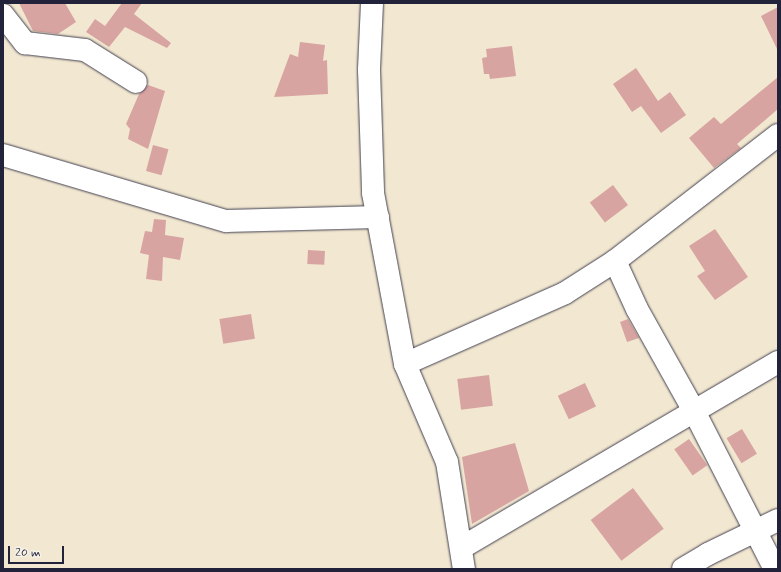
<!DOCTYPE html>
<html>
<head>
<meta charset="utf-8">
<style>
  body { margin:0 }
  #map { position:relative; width:781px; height:572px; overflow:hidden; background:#f2e7d0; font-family:Mynerve,sans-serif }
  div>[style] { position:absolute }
  .building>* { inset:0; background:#d8a4a1; transform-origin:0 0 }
  .roads { filter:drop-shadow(0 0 1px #414051) drop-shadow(0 0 1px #414051) }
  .minor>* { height:22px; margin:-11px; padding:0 11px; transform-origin:11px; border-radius:11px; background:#fff }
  span { translate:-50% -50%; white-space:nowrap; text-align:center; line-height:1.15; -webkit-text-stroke:3px #f7f3e8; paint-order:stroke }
  .frame { position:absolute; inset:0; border:4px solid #22223b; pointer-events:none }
  .scale { position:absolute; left:8px; top:546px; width:56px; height:18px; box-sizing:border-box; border:2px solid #22223b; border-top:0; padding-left:5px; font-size:12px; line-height:14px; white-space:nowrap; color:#22223b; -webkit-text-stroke:3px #f7f3e8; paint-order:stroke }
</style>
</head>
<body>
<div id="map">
  <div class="building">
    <div style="clip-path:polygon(19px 3px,65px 3px,76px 22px,58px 34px,33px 31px)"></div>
    <div style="clip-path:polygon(122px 3px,142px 3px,134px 14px,171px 43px,167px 48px,125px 27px,109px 47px,86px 32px,95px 19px,105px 26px)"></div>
    <div style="clip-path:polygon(778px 7px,778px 51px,761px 16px)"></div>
    <div style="clip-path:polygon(300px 42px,325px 45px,323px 61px,327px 60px,328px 94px,274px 97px,290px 54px,298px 57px)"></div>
    <div style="clip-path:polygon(512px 46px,516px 76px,490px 79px,489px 74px,484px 74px,482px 58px,487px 57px,486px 49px)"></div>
    <div style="clip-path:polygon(636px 68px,658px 101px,670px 92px,686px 115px,661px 133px,641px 106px,632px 112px,613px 84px)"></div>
    <div style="clip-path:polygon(778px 77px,778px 109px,737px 144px,741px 148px,714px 168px,689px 138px,714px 117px,721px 124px)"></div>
    <div style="clip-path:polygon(148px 85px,165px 91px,148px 149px,128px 139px,130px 129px,126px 124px,139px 94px)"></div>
    <div style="left:153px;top:145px;width:16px;height:27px;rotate:15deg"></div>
    <div style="left:613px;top:185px;width:25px;height:29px;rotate:53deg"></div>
    <div style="clip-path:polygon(154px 219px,166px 220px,165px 235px,184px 238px,180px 260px,163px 257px,162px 281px,146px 279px,149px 255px,140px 253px,145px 231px,152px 232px)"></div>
    <div style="clip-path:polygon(715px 229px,748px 277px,715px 300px,697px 276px,705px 271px,689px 246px)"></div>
    <div style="left:308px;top:250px;width:17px;height:14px;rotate:3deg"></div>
    <div style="left:251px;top:314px;width:25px;height:32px;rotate:81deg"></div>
    <div style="clip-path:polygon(628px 319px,639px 338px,627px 342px,620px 322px)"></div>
    <div style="left:489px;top:375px;width:31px;height:32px;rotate:83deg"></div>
    <div style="left:585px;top:383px;width:26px;height:30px;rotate:65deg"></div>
    <div style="left:742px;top:429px;width:29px;height:18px;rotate:59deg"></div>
    <div style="left:689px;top:439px;width:32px;height:18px;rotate:55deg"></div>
    <div style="clip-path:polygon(515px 443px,529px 491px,472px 524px,462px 457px)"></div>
    <div style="left:633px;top:488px;width:51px;height:53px;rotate:53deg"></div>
  </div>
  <div class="roads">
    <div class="minor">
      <div style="left:372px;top:3px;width:67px;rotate:92.6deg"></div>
      <div style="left:369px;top:70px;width:123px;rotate:88.1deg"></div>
      <div style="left:373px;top:193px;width:174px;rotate:79.4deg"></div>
      <div style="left:405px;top:364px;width:107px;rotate:66.8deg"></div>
      <div style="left:447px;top:462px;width:108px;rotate:81deg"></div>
      <div style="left:3px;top:15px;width:36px;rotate:52deg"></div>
      <div style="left:25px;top:43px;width:60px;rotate:6.7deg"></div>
      <div style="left:85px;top:50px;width:60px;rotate:32.1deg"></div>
      <div style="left:3px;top:155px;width:233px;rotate:16.5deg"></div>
      <div style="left:226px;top:221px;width:152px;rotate:-1.5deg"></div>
      <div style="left:615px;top:261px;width:53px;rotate:65.4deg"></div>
      <div style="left:637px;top:309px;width:117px;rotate:60.8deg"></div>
      <div style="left:694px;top:411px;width:178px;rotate:62.9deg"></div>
      <div style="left:405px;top:364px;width:175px;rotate:-23.9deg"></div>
      <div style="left:565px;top:293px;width:59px;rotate:-32.6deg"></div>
      <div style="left:615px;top:261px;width:206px;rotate:-37.7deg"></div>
      <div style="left:461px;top:548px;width:368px;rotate:-30.4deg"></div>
      <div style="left:683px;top:569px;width:29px;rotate:-31deg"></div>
      <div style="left:708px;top:554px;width:78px;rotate:-25.9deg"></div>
    </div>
  </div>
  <div class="frame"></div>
  <div class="scale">20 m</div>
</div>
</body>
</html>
